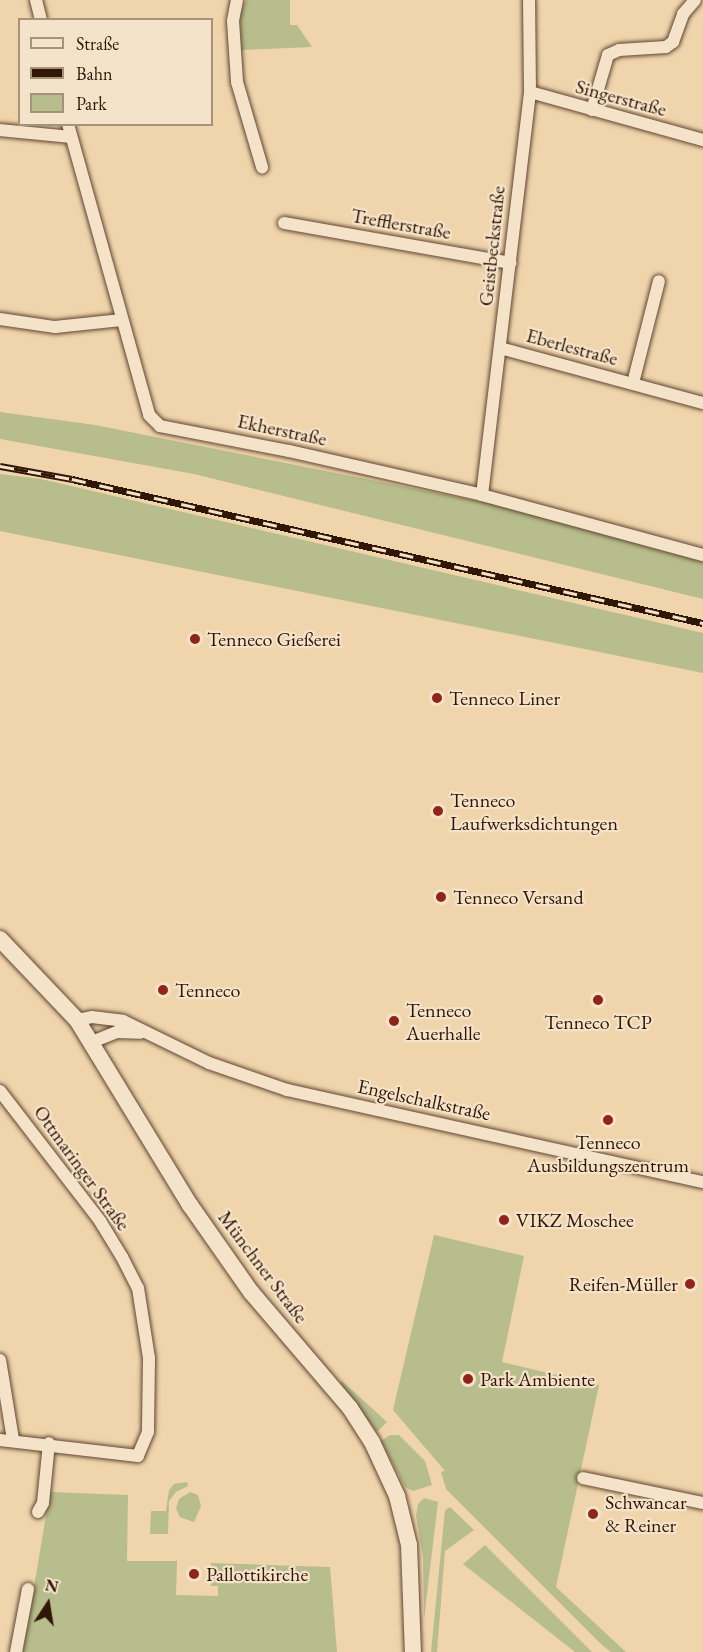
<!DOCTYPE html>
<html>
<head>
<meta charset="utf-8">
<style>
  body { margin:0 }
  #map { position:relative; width:703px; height:1652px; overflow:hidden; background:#f0d4ac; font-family:"EB Garamond",serif }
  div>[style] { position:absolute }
  .green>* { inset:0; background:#b7bd8c }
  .roads { filter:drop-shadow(0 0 2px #5f4630) drop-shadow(0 0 2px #5f4630) }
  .street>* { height:12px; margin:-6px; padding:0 6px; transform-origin:6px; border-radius:6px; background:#f5e3c9 }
  .secondary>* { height:16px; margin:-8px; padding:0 8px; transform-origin:8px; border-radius:8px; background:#f5e3c9 }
  .rail>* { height:7px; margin-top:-3.5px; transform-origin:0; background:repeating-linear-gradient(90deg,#f5e3c9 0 14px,#2f1606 0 28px); box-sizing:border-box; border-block:2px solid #2f1606 }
  .dots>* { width:16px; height:16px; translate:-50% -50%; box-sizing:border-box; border:3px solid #f5e3c9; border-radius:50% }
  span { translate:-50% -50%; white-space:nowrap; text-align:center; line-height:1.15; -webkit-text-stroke:4.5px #f5e3c9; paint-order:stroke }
  .street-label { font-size:20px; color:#2f1606 }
  .poi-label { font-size:20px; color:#2f1606 }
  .left { translate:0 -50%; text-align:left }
  .right { translate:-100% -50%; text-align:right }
  .legend { position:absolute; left:18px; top:18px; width:195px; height:108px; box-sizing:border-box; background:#f5e3c9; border:2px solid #a6917b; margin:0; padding:8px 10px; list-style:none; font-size:18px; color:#2f1606 }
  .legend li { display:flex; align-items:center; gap:12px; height:30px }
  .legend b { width:30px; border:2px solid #a6917b }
  .north { position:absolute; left:18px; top:1574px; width:60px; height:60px; -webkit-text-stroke:4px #f5e3c9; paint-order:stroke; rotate:12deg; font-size:16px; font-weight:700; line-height:24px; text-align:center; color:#2f1606 }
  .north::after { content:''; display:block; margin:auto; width:21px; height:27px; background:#2f1606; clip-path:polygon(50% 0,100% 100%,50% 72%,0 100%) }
</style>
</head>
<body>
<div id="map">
  <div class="green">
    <div style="clip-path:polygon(246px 0,290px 0,290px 25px,297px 25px,312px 47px,241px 50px,240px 14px)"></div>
    <div style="clip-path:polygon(0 412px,95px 425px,502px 506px,703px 562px,703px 599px,194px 474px,0 439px)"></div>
    <div style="clip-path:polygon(0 474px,41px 479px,703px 633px,703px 673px,0 531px)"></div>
    <div style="clip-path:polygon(434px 1235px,524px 1256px,502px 1362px,599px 1385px,556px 1587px,626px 1652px,611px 1652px,602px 1645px,446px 1489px,441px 1472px,445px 1471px,393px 1410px)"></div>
    <div style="clip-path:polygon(342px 1381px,387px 1422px,377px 1432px,340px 1383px)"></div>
    <div style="clip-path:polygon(390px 1435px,399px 1435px,425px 1461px,432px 1485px,413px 1491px,405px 1487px,381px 1441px)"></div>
    <div style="clip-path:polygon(187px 1482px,188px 1486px,176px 1492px,169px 1501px,168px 1534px,150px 1534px,151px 1511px,166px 1511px,169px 1490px,174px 1484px)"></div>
    <div style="clip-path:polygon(50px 1492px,128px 1495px,127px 1561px,177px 1561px,176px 1595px,218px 1596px,218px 1586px,211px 1586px,211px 1563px,330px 1567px,337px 1652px,23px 1652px)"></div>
    <div style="clip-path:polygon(190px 1492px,198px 1495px,201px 1506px,194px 1522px,180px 1517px,176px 1509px,179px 1499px)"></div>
    <div style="clip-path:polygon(424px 1498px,438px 1502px,424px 1619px,423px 1557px,416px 1516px,418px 1504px)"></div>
    <div style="clip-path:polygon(450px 1507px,474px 1530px,445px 1551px,437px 1652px,431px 1652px,445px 1510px)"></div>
    <div style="clip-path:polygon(485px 1545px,592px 1652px,575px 1652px,463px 1564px)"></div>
  </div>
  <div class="roads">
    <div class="street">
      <div style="left:36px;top:0;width:21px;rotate:76deg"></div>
      <div style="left:237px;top:0;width:21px;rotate:101deg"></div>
      <div style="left:233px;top:21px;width:61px;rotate:86.2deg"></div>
      <div style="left:237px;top:82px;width:89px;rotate:73.6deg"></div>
      <div style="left:530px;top:92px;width:180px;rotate:15.5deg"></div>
      <div style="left:592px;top:110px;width:57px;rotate:-73.8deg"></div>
      <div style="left:608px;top:55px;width:12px;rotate:-24deg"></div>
      <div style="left:619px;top:50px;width:47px;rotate:-3.7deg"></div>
      <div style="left:666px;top:47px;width:9px;rotate:-36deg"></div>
      <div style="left:673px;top:42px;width:30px;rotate:-70deg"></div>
      <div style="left:683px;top:14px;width:18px;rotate:-49deg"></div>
      <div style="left:68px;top:124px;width:302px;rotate:74.4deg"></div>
      <div style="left:149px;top:415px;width:16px;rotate:45deg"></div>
      <div style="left:160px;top:426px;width:131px;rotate:11deg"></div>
      <div style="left:289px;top:451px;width:198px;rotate:12.8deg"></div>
      <div style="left:482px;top:495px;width:229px;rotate:15.2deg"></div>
      <div style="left:0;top:130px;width:71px;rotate:5.6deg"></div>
      <div style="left:284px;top:223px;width:230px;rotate:10deg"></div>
      <div style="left:0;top:319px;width:56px;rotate:8.3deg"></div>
      <div style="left:55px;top:327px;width:67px;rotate:-6deg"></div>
      <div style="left:500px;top:348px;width:210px;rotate:15.2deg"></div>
      <div style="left:633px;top:383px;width:105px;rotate:-75.7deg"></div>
      <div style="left:482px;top:495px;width:406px;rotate:-83.2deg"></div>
      <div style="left:530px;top:92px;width:92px;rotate:-90.6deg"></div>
      <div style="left:77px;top:1020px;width:15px;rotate:-11deg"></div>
      <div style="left:92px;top:1017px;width:31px;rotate:7deg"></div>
      <div style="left:123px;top:1021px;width:96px;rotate:26deg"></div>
      <div style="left:209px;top:1063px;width:83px;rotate:19.1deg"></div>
      <div style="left:287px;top:1090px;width:426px;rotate:12.5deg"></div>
      <div style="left:92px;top:1042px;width:27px;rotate:-22deg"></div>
      <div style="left:117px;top:1032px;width:23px;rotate:2deg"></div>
      <div style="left:0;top:1091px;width:164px;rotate:52.4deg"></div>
      <div style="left:100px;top:1221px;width:42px;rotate:58.6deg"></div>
      <div style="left:122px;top:1257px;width:35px;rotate:63deg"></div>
      <div style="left:138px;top:1288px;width:71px;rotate:81.1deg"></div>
      <div style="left:149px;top:1358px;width:74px;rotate:90.8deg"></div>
      <div style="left:148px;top:1432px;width:26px;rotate:113deg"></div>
      <div style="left:138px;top:1456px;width:139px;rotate:-173.4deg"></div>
      <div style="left:0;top:1360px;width:80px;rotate:80.7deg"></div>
      <div style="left:583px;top:1478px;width:123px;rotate:11.8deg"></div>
      <div style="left:38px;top:1512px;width:10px;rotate:-61deg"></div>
      <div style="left:43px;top:1503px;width:60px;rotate:-84.3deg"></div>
      <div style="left:16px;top:1652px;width:64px;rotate:-79.2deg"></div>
    </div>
    <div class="secondary">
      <div style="left:0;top:939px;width:112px;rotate:46.5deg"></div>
      <div style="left:77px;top:1020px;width:217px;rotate:58.6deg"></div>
      <div style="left:190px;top:1205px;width:106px;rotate:55deg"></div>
      <div style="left:251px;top:1292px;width:153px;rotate:49.5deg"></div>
      <div style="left:350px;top:1408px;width:40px;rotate:57.1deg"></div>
      <div style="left:372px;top:1442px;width:60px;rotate:65.2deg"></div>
      <div style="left:397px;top:1496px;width:50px;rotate:76.2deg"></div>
      <div style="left:409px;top:1545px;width:107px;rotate:87.9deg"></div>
    </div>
  </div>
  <div class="rail">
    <div style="left:0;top:466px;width:73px;rotate:10.2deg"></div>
    <div style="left:72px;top:479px;width:647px;rotate:12.86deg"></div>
  </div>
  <div class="dots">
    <div style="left:195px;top:639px;background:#8f2418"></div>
    <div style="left:437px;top:698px;background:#8f2418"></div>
    <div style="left:438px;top:811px;background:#8f2418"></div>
    <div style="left:441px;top:897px;background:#8f2418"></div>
    <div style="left:163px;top:990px;background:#8f2418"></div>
    <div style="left:598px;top:1000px;background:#8f2418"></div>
    <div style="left:394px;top:1021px;background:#8f2418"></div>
    <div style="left:608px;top:1120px;background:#8f2418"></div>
    <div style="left:504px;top:1220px;background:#8f2418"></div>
    <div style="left:690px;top:1284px;background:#8f2418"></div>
    <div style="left:468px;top:1379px;background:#8f2418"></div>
    <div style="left:593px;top:1514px;background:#8f2418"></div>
    <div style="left:194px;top:1574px;background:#8f2418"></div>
  </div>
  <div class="street-label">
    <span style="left:621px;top:98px;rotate:15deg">Singerstraße</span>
    <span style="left:401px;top:224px;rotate:10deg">Trefflerstraße</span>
    <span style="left:492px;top:246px;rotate:-84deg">Geistbeckstraße</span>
    <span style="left:572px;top:347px;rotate:15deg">Eberlestraße</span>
    <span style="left:282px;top:430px;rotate:12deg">Ekherstraße</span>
    <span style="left:424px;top:1100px;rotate:12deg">Engelschalkstraße</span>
    <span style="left:82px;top:1168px;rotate:54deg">Ottmaringer Straße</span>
    <span style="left:263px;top:1267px;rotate:53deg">Münchner Straße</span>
  </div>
  <div class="poi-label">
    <span class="left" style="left:207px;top:639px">Tenneco Gießerei</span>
    <span class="left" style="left:449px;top:698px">Tenneco Liner</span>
    <span class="left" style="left:450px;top:812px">Tenneco<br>Laufwerksdichtungen</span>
    <span class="left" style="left:453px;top:897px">Tenneco Versand</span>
    <span class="left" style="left:175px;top:990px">Tenneco</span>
    <span class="left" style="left:406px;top:1022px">Tenneco<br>Auerhalle</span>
    <span style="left:598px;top:1022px">Tenneco TCP</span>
    <span style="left:608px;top:1154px">Tenneco<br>Ausbildungszentrum</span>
    <span class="left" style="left:516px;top:1220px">VIKZ Moschee</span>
    <span class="right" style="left:678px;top:1284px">Reifen-Müller</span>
    <span class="left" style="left:480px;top:1379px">Park Ambiente</span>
    <span class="left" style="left:605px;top:1514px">Schwancar<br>&amp; Reiner</span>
    <span class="left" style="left:206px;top:1574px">Pallottikirche</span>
  </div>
  <ul class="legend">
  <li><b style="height:8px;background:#f5e3c9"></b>Straße</li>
  <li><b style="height:8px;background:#2f1606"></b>Bahn</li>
  <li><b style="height:16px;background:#b7bd8c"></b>Park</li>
  </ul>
  <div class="north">N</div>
</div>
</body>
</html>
